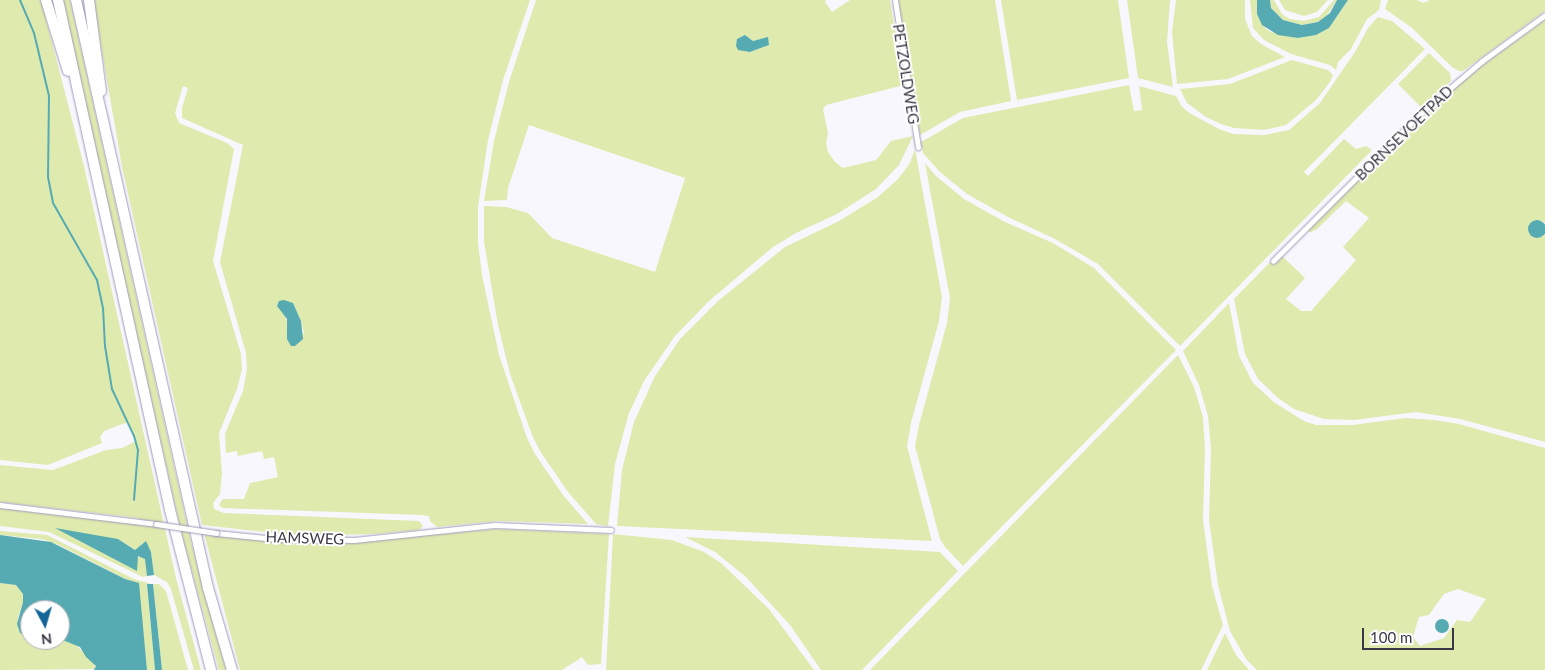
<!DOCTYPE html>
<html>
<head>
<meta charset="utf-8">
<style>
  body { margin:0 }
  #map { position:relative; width:1545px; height:670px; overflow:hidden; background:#f8f7fe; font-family:Lato,sans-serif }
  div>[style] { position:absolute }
  .green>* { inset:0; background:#dfeaae }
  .water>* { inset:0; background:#56abb3 }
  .round { border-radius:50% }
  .stream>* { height:2px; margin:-1px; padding:0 1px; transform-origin:1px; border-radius:1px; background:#56abb3 }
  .roads { filter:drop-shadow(0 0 1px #a199ba) drop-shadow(0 0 1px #a199ba) }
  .street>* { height:5px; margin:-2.5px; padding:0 2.5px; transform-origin:2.5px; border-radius:2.5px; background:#fff }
  .highway>* { height:10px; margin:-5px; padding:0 5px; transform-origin:5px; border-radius:5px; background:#fff }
  .bridges { filter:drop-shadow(0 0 1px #a199ba) drop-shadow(0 0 1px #a199ba) }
  .street-bridge>* { height:5px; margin:-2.5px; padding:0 2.5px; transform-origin:2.5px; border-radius:2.5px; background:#fff }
  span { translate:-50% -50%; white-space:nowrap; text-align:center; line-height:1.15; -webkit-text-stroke:4px #fff; paint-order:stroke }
  .street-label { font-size:15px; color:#3b3745 }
  .north { position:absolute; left:20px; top:600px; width:50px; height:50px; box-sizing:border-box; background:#fff; border:1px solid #b1afb5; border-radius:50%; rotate:174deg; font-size:14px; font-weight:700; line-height:20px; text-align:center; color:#3b3745 }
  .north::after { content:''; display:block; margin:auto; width:18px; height:22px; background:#126596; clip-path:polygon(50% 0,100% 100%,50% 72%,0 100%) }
  .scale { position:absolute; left:1362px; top:628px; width:92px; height:22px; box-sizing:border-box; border:2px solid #3b3745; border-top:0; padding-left:6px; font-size:15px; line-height:18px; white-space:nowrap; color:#3b3745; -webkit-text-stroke:4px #fff; paint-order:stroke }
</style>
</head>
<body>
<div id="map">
  <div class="green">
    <div style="clip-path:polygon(0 0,41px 0,84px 166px,176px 578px,201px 670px,194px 670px,171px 589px,167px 582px,154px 575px,151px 552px,142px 543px,139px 549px,135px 550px,118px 539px,136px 571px,138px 556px,146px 559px,147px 576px,143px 577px,49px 532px,0 526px,0 508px,141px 525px,138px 518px,0 502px,0 465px,53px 470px,106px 450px,122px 448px,136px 441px,128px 422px,104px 431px,100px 437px,102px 443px,48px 465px,0 460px)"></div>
    <div style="clip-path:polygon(61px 0,70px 0,191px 542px,226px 670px,219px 670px,181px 531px)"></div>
    <div style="clip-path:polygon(evenodd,93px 0,530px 0,503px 80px,488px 140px,478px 207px,478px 243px,482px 275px,499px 355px,527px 438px,535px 454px,563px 495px,588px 524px,498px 521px,437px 527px,430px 521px,429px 516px,421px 515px,223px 508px,219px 505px,223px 499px,244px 499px,250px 483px,278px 477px,274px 457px,264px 459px,262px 451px,238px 456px,237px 451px,226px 453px,225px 434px,243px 391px,247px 369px,246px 353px,220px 262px,243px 145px,182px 118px,182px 108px,188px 88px,183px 86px,175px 113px,179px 123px,227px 143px,234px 149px,213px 261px,241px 354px,242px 369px,237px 389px,219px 433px,222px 473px,220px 494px,213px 503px,214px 509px,224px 513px,419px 521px,423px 526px,419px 530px,373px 534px,300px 536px,202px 525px,122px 167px,93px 0,293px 303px,301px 321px,304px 334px,286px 327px,288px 324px,285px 316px,293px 303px)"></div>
    <div style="clip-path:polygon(evenodd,536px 0,826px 0,825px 2px,832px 12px,850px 0,890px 0,904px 85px,826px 105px,823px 109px,828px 133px,826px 143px,828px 152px,835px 162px,843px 168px,876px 160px,891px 141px,913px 136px,899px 165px,876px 189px,837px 214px,796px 233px,773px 247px,709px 301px,675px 336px,644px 381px,629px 413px,615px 464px,608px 526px,596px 524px,568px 492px,540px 451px,532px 435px,510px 374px,498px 325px,484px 242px,484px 206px,506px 207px,528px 213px,552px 238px,655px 272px,685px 178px,529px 125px,508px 188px,507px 200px,484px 201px,494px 141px,509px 82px,536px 0,745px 35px,753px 41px,760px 39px,769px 45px,750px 52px,745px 35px)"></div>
    <div style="clip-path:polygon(896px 0,995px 0,1011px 101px,960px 112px,920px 135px)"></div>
    <div style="clip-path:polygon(1001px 0,1118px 0,1129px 78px,1017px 100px)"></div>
    <div style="clip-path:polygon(1127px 0,1170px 0,1167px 42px,1173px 87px,1138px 78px)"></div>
    <div style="clip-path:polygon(1176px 0,1245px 0,1245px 19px,1252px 36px,1261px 44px,1285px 57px,1228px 79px,1177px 84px,1172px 32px)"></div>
    <div style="clip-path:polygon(1250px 0,1257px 0,1257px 14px,1266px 29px,1271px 32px,1298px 38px,1316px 35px,1329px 28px,1348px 0,1381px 0,1379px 10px,1367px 19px,1351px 49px,1338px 62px,1336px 70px,1330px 65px,1291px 54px,1264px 40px,1253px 28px)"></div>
    <div style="clip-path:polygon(1270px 0,1274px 0,1282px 14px,1290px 19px,1304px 21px,1319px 17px,1334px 0,1337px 0,1325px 18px,1318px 22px,1302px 25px,1283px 20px,1271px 8px)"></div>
    <div style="clip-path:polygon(1279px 0,1328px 0,1317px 12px,1304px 16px,1285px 10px)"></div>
    <div style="clip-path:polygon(1388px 0,1417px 0,1423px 3px,1430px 0,1545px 0,1545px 11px,1463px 71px,1459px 71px,1452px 67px,1412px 28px,1385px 9px)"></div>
    <div style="clip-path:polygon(1378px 17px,1392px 21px,1425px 49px,1304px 172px,1308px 176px,1344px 139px,1356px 149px,1366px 146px,1372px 150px,1180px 346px,1098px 264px,1055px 239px,1008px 217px,967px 194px,940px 172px,923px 153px,921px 142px,963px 118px,1129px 85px,1134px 111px,1142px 110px,1139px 86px,1176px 96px,1182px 107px,1191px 114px,1219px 129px,1233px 134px,1264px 135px,1289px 130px,1320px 103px,1355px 52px,1368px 28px)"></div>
    <div style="clip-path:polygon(1545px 20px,1545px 223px,1539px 220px,1544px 236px,1545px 233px,1545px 442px,1460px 419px,1416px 412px,1354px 420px,1324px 419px,1294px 409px,1278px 398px,1258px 379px,1245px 354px,1234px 299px,1279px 253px,1305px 278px,1286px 299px,1301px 311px,1311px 311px,1356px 260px,1343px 247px,1369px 218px,1346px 201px,1316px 230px,1310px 232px,1303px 229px,1411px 123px,1480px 67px)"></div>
    <div style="clip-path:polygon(1429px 53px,1450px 73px,1451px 81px,1421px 107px,1398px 84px)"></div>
    <div style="clip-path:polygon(1292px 60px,1328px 70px,1333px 75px,1330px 82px,1316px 100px,1286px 125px,1264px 130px,1234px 128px,1221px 124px,1206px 117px,1187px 103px,1180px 89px,1230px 84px)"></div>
    <div style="clip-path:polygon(915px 149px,942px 297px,939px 321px,911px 423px,907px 446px,932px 541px,617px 526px,622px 470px,634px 422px,655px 376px,680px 339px,718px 301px,785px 247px,839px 221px,878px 197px,898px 179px,910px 163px)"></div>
    <div style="clip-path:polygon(925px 163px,936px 176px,964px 199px,1005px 222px,1053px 243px,1094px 268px,1176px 350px,963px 566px,945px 547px,940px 539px,915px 446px,919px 425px,947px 323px,950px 298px)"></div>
    <div style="clip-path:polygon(evenodd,1229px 303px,1239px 356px,1253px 383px,1275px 403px,1304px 421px,1316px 425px,1353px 425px,1405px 418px,1434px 420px,1459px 424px,1545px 448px,1545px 670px,1257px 670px,1246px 659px,1230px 631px,1218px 585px,1209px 520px,1211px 449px,1208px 416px,1199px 385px,1183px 351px,1229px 303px,1458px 589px,1486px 599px,1470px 622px,1457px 620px,1444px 638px,1420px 646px,1413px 637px,1419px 617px,1429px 615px,1444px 594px,1458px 589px)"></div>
    <div style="clip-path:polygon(1178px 355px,1194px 387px,1203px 417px,1205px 449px,1203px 520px,1212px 586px,1223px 625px,1201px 670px,870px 670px)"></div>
    <div style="clip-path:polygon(496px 529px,609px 534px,601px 664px,588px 665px,582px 657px,562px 670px,240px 670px,204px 533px,266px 540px,325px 542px,377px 540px)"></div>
    <div style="clip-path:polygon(0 531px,47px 535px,134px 579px,151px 584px,147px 585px,155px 670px,147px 670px,138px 583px,125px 579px,59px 545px,41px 539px,0 535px)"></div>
    <div style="clip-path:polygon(613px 534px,672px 540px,704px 552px,721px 563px,769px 609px,814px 670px,606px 670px)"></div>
    <div style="clip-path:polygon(685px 537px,940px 552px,958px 571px,862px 670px,821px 670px,790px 625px,746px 577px,715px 552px)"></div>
    <div style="clip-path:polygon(0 583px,16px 585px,23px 594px,23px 602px,18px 618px,24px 636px,30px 637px,30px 640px,60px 639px,75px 644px,94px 663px,96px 669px,0 670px)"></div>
    <div style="clip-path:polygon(153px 584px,159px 584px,166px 591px,188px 670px,162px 670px)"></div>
    <div style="clip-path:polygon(1225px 633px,1236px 655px,1249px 670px,1207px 670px)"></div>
  </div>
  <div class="water">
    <div style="clip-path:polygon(1257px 0,1270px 0,1271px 8px,1283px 20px,1302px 25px,1318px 22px,1330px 13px,1337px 0,1348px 0,1329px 28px,1316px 35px,1298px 38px,1278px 35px,1262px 25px,1257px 14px)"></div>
    <div style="clip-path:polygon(745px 35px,753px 41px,768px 37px,769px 45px,750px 52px,738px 50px,736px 46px,737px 39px)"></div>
    <div class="round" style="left:1528px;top:220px;width:18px;height:18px"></div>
    <div style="clip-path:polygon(284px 300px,293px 303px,301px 321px,303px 339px,295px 346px,291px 346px,287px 339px,287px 319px,277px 306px,279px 301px)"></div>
    <div style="clip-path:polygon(55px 528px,118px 539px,135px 550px,146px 541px,151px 552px,154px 575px,147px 576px,145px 559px,138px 556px,137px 571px)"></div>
    <div style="clip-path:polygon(0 535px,51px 542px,125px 579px,139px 583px,147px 670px,94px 670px,96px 666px,86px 657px,80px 647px,60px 639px,60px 610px,30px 610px,30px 637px,20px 633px,17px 624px,23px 602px,23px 594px,16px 585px,0 583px)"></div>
    <div style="clip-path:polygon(147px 584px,153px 584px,162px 670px,155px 670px)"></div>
    <div class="round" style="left:1435px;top:619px;width:14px;height:14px"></div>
  </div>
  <div class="stream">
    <div style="left:20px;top:0;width:36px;rotate:67deg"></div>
    <div style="left:34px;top:33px;width:65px;rotate:76.6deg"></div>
    <div style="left:49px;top:96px;width:81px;rotate:90.7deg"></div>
    <div style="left:48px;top:177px;width:26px;rotate:79deg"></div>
    <div style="left:53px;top:203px;width:89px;rotate:60.3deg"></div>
    <div style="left:97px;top:280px;width:29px;rotate:78deg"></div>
    <div style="left:103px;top:308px;width:38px;rotate:87deg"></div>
    <div style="left:105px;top:346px;width:44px;rotate:80.8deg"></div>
    <div style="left:112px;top:389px;width:52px;rotate:64.9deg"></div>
    <div style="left:134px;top:436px;width:15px;rotate:74deg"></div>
    <div style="left:138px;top:450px;width:50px;rotate:94.6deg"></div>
  </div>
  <div class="roads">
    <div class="street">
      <div style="left:895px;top:0;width:149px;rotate:81.1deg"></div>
      <div style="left:1273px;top:261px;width:211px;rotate:-45deg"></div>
      <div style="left:1422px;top:112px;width:79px;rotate:-40.4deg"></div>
      <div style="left:1482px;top:61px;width:78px;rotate:-36.1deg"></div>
      <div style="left:0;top:505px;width:157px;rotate:6.9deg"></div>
      <div style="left:216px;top:533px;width:60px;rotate:5.7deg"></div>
      <div style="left:276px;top:539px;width:78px;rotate:0.7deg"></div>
      <div style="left:354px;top:540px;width:141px;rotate:-6.1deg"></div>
      <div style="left:494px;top:525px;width:117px;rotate:2.4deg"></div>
    </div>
    <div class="highway">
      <div style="left:46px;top:0;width:74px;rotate:72.8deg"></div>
      <div style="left:58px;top:0;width:522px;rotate:77.61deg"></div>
      <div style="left:170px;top:510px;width:165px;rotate:75.6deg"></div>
      <div style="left:76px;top:0;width:603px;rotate:77.35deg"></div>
      <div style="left:208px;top:588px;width:85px;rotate:73.7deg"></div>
      <div style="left:89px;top:0;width:92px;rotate:82.5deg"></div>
    </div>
  </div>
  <div class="bridges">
    <div class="street-bridge">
      <div style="left:156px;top:524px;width:61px;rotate:8.5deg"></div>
    </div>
  </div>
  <div class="street-label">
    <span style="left:906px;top:74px;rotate:81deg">PETZOLDWEG</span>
    <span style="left:1404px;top:133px;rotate:-44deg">BORNSEVOETPAD</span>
    <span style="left:305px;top:538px;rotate:2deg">HAMSWEG</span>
  </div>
  <div class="north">N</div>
  <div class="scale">100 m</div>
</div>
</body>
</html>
